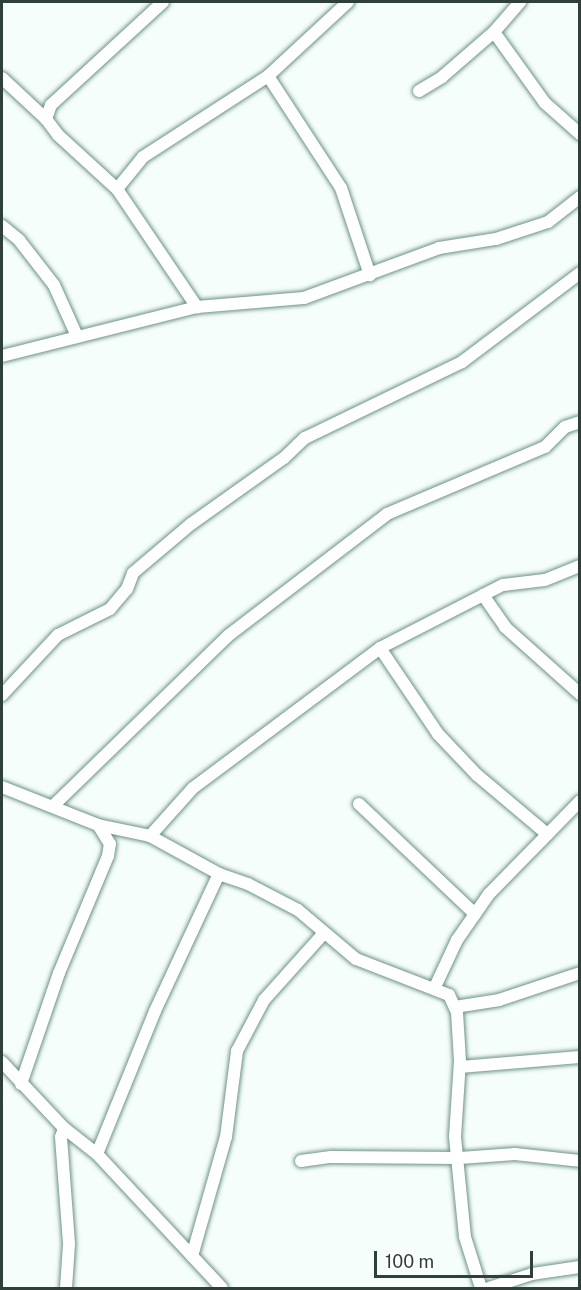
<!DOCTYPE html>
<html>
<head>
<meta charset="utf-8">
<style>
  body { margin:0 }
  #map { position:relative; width:581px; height:1290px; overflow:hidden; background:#f6fefb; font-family:"Public Sans",sans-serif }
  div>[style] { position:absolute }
  .roads { filter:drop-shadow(0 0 2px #6c9384) drop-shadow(0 0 2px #6c9384) }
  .minor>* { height:12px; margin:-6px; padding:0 6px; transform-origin:6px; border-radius:6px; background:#fff }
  span { translate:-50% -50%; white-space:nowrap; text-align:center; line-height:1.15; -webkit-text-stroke:6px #fff; paint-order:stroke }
  .frame { position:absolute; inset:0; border:3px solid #2f403a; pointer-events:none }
  .scale { position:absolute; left:374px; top:1251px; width:159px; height:27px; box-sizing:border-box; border:3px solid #2f403a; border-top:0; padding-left:8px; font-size:18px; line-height:21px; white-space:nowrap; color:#2f403a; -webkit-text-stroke:4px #fff; paint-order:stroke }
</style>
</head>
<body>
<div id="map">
  <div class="roads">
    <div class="minor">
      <div style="left:163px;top:2px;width:152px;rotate:137.4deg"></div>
      <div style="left:51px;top:105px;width:15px;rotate:110deg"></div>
      <div style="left:46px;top:119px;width:20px;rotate:53deg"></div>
      <div style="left:58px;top:135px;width:80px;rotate:42.5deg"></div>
      <div style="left:117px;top:189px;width:143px;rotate:55.9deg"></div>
      <div style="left:494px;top:32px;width:87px;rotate:54.3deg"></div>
      <div style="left:545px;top:103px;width:47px;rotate:41.5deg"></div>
      <div style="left:268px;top:76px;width:134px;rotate:56.9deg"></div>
      <div style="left:341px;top:188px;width:92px;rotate:71.6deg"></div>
      <div style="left:2px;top:78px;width:60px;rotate:43deg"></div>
      <div style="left:419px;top:91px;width:27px;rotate:-31deg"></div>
      <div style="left:442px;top:77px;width:69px;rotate:-40.9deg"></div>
      <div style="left:494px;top:32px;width:40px;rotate:-49deg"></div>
      <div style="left:117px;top:189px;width:41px;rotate:-50.9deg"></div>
      <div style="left:143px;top:157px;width:149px;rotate:-32.9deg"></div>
      <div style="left:268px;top:76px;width:109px;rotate:-42.8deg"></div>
      <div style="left:2px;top:226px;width:22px;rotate:39deg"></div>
      <div style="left:19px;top:240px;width:57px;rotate:52.1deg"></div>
      <div style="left:54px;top:285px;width:54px;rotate:65.8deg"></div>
      <div style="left:2px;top:356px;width:201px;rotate:-14.1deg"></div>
      <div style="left:197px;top:307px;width:107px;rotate:-4.8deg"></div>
      <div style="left:304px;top:298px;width:144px;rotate:-20.3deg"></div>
      <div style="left:439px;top:248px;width:58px;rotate:-9deg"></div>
      <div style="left:496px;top:239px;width:55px;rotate:-18.1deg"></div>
      <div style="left:548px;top:222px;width:41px;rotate:-38deg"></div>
      <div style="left:483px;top:595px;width:22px;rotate:-27deg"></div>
      <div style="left:503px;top:585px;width:42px;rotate:-6.8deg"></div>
      <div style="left:545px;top:580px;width:38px;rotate:-22deg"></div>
      <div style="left:380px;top:648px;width:104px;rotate:56deg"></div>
      <div style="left:438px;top:734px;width:57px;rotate:46.4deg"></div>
      <div style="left:477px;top:775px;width:92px;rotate:40.1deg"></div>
      <div style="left:2px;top:695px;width:82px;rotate:-47deg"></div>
      <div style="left:58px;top:635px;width:58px;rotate:-26.6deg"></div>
      <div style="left:110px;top:609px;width:26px;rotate:-50deg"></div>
      <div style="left:127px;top:589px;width:17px;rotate:-69deg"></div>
      <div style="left:133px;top:573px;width:76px;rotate:-40.2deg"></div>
      <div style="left:191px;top:524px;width:114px;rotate:-35.4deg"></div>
      <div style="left:284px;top:458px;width:29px;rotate:-44deg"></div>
      <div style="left:305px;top:438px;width:174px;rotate:-25.8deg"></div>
      <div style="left:462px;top:362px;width:148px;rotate:-37deg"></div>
      <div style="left:2px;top:787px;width:103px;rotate:21.6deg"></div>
      <div style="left:98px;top:825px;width:53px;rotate:11.9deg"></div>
      <div style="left:150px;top:836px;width:79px;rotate:28.8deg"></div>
      <div style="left:219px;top:874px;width:31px;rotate:19deg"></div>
      <div style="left:248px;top:884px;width:56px;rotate:27.5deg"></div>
      <div style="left:298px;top:910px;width:76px;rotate:40.2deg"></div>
      <div style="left:356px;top:959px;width:100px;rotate:21.2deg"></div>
      <div style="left:449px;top:995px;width:19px;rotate:65deg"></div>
      <div style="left:457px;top:1012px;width:49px;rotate:86.5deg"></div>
      <div style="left:460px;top:1061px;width:76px;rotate:93.8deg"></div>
      <div style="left:455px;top:1137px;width:100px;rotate:84.3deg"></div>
      <div style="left:465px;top:1237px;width:53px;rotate:72.6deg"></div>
      <div style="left:359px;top:804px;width:160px;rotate:43.5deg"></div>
      <div style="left:53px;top:806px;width:245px;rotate:-44.2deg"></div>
      <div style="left:229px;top:635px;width:199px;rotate:-37.4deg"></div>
      <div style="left:387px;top:514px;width:172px;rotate:-23deg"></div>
      <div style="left:545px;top:447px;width:28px;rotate:-45deg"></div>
      <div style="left:565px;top:427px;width:16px;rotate:-18deg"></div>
      <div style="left:150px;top:836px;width:64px;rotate:-48.1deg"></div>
      <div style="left:193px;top:788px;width:234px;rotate:-36.8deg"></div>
      <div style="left:380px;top:648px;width:116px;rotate:-27.2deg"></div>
      <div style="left:483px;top:595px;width:39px;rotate:55deg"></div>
      <div style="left:505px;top:627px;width:101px;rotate:41.8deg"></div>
      <div style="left:435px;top:987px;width:52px;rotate:-64.9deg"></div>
      <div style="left:457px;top:940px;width:56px;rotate:-55.2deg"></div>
      <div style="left:489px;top:894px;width:130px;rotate:-45.6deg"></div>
      <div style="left:455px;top:1007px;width:45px;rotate:-9deg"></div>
      <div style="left:499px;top:1000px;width:85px;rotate:-18.4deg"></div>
      <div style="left:2px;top:1062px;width:91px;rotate:46.8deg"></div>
      <div style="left:64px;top:1128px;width:42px;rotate:38.2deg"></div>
      <div style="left:97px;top:1154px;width:183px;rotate:47deg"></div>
      <div style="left:460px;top:1067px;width:120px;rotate:-4.8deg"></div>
      <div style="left:21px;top:1084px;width:117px;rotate:-71.1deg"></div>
      <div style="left:59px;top:973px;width:127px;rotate:-67.3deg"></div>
      <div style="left:108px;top:856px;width:12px;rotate:-81deg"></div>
      <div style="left:110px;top:844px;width:22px;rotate:-122deg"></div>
      <div style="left:64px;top:1128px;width:9px;rotate:108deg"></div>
      <div style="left:61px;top:1137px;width:107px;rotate:85.7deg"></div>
      <div style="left:69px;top:1244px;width:44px;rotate:93.9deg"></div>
      <div style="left:97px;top:1154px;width:154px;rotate:-67.9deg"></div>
      <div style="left:155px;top:1011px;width:151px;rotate:-65deg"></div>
      <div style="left:301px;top:1161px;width:30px;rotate:-8deg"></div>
      <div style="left:331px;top:1157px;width:129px;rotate:0.4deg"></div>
      <div style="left:460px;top:1158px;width:55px;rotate:-4.2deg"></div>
      <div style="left:515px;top:1154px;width:65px;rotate:6.1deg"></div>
      <div style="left:192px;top:1256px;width:124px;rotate:-74.1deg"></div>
      <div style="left:226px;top:1137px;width:87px;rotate:-82.7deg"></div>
      <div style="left:237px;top:1051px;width:58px;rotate:-62.1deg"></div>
      <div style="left:264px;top:1000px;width:89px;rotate:-48.2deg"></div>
      <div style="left:489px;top:1288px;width:45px;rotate:-18deg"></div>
      <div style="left:532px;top:1274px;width:49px;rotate:-8.3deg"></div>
    </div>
  </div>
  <div class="frame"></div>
  <div class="scale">100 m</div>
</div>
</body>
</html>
